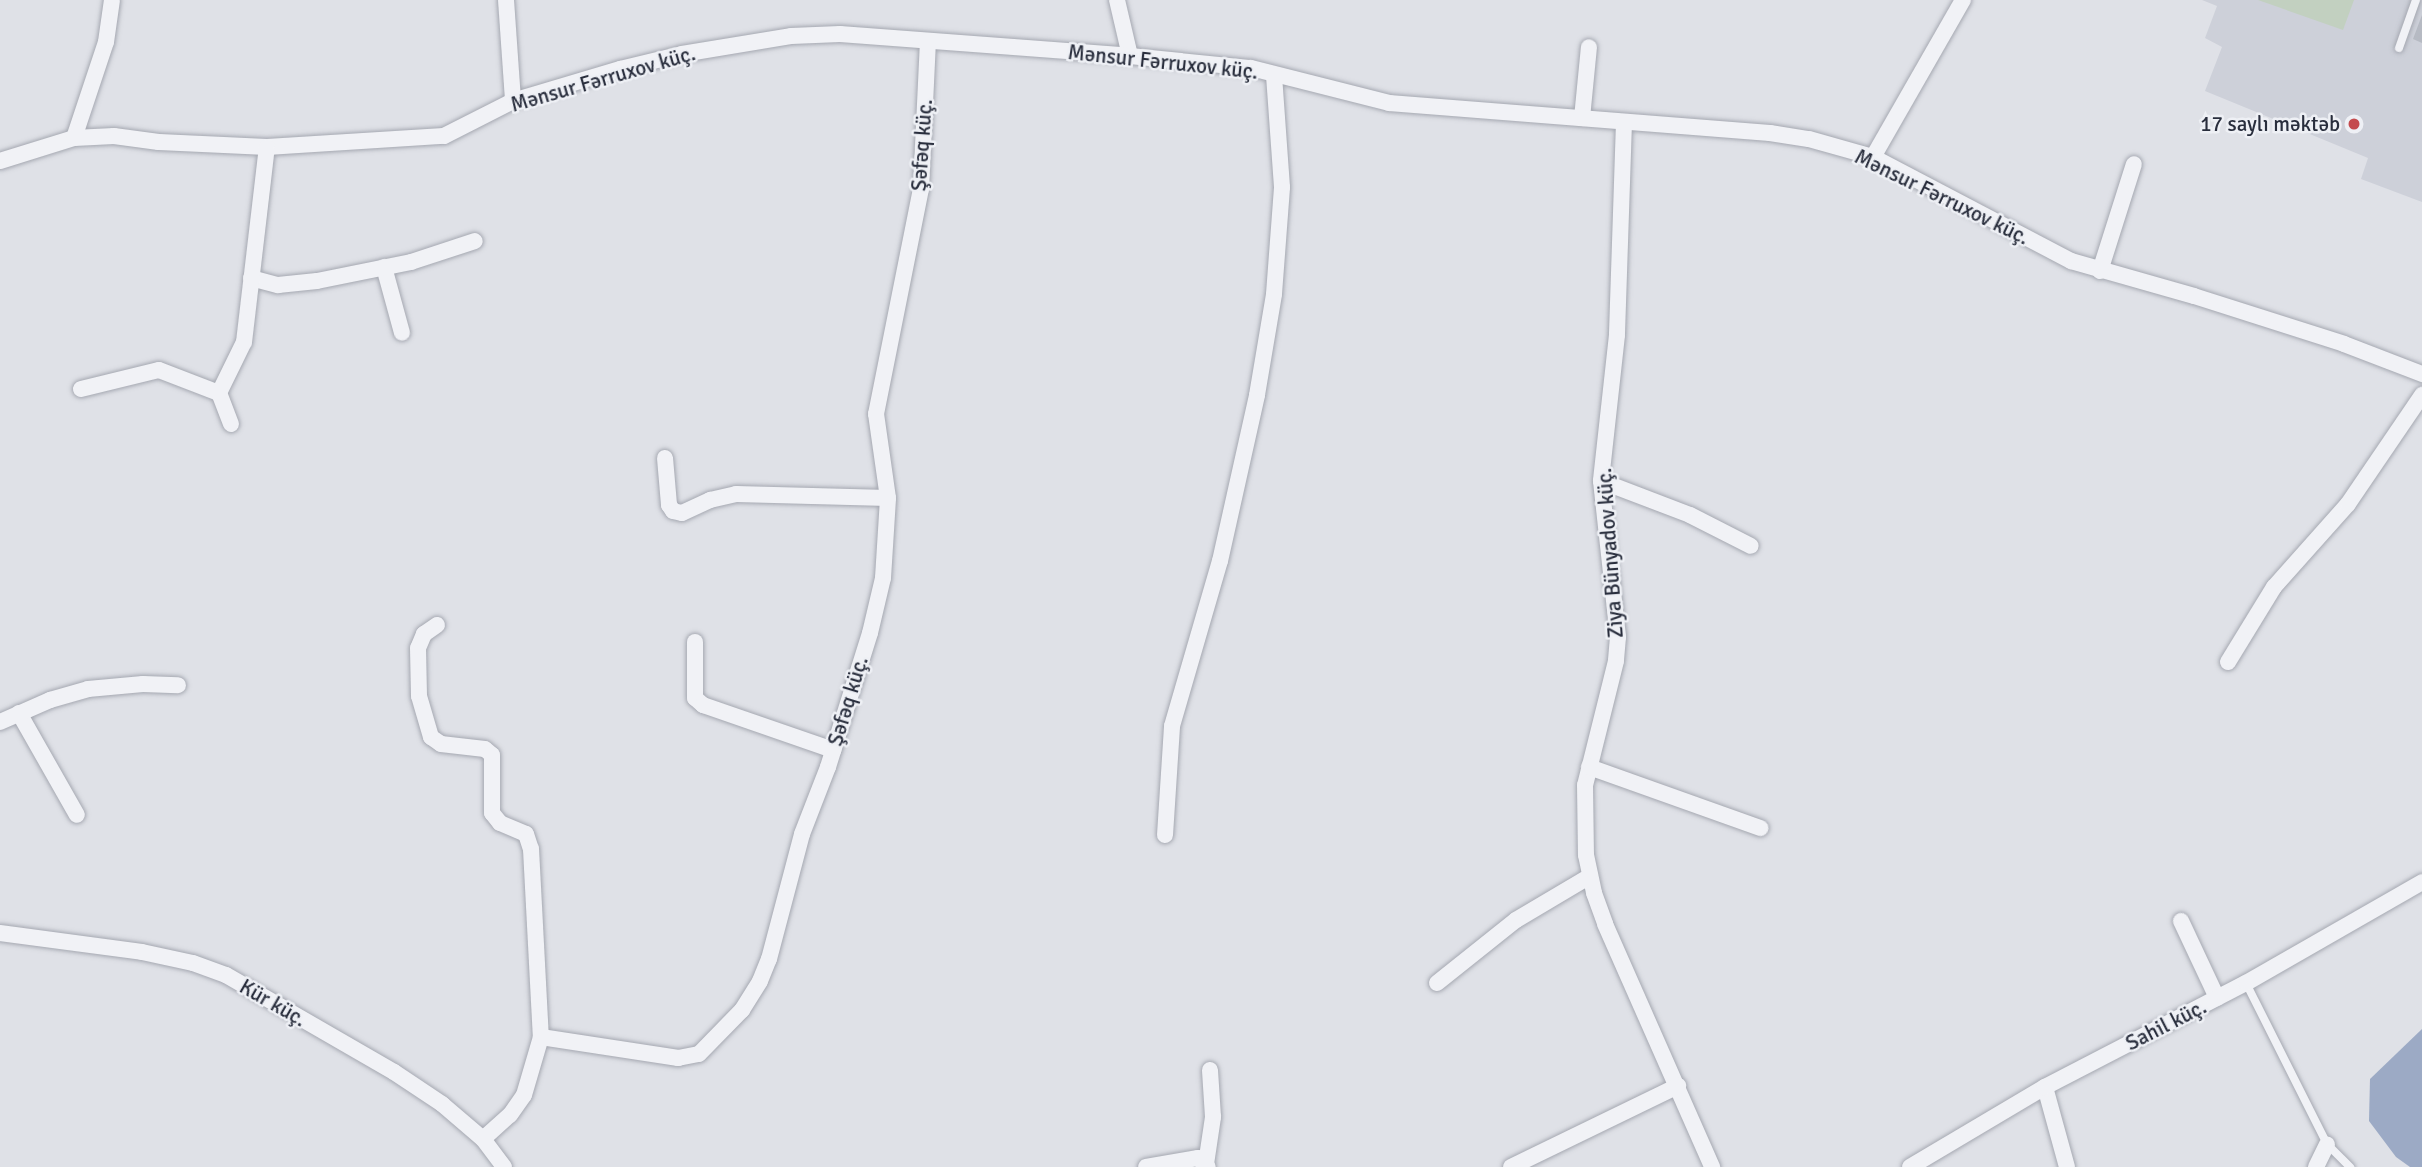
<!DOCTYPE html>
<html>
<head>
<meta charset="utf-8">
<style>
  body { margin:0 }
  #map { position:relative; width:2422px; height:1167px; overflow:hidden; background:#dfe1e7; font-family:Signika,sans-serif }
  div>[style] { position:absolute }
  .built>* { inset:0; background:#cdd0d9 }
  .green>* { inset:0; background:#c2d0c0 }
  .water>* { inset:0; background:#9caac5 }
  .building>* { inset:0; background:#b6bac3 }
  .roads { filter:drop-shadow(0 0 2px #a5a8b1) drop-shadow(0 0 2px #a5a8b1) }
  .lane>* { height:8px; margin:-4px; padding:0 4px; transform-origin:4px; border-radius:4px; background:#f1f2f6 }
  .street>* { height:16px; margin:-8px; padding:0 8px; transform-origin:8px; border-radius:8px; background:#f1f2f6 }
  .dots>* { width:19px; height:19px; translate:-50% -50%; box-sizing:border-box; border:4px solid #eef0f5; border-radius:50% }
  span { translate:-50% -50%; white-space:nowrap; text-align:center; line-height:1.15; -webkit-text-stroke:5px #eef0f5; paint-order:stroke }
  .street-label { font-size:21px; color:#292e3d }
  .poi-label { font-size:21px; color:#292e3d }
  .right { translate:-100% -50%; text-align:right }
</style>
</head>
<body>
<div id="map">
  <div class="built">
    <div style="clip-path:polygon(2202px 0,2422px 0,2422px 202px,2361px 179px,2368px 158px,2205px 91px,2222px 47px,2205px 38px,2217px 6px)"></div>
  </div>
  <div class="green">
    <div style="clip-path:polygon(2258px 0,2354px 0,2343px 30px)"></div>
  </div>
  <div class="water">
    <div style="clip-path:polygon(2422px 1029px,2422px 1167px,2410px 1167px,2396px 1157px,2369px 1121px,2370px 1079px)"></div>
  </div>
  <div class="building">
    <div style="clip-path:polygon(2422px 15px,2422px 43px,2413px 39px)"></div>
  </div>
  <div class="roads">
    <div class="lane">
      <div style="left:2399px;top:48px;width:51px;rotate:-70.5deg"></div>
      <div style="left:2246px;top:983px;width:180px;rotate:63.3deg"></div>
      <div style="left:2327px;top:1144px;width:33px;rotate:45deg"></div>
    </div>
    <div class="street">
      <div style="left:506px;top:0;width:101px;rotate:86deg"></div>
      <div style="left:1117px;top:0;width:57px;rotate:76.9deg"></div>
      <div style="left:1582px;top:118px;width:71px;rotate:-84.4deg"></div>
      <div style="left:1624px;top:122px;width:213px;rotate:91.9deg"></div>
      <div style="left:1617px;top:335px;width:147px;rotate:96.3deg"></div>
      <div style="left:1601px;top:481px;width:157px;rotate:83.8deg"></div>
      <div style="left:1618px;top:637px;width:24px;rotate:95deg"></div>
      <div style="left:1616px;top:661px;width:128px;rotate:104deg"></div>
      <div style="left:1585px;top:785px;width:70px;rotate:89.2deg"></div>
      <div style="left:1586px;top:855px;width:39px;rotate:78deg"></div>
      <div style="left:1594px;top:893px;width:33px;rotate:70deg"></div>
      <div style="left:1605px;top:924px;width:266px;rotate:66.2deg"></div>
      <div style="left:74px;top:138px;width:101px;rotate:-71.6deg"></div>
      <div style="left:106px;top:42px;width:42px;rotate:-81.9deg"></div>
      <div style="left:1873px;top:157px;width:181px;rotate:-60.2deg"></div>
      <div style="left:0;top:161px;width:77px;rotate:-17.3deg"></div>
      <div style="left:74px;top:138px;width:40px;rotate:-2.9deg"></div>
      <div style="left:114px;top:136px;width:45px;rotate:7.6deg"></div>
      <div style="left:159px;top:142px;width:108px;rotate:2.7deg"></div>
      <div style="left:267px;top:147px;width:177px;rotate:-3.6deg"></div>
      <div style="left:444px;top:136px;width:77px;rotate:-26.9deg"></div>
      <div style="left:513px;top:101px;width:112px;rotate:-16.7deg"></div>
      <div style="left:620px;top:69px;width:64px;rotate:-13.6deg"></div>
      <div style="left:682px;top:54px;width:110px;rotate:-9.4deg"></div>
      <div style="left:791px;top:36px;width:49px;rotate:-2.3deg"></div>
      <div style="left:840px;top:34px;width:291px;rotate:4.3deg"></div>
      <div style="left:1130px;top:56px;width:122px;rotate:5.7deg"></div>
      <div style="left:1251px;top:68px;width:142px;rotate:14.2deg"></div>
      <div style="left:1389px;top:103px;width:382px;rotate:4.5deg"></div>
      <div style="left:1770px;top:133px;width:39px;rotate:9deg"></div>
      <div style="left:1809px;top:139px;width:66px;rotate:15.7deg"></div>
      <div style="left:1873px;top:157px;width:224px;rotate:27.7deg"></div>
      <div style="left:2071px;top:261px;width:128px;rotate:15.9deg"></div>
      <div style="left:2194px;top:296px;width:157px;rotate:17.7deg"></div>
      <div style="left:2344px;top:344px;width:84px;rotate:21deg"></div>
      <div style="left:384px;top:267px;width:68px;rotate:74.7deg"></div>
      <div style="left:2100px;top:271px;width:112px;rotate:-72.4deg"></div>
      <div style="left:251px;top:278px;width:28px;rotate:15deg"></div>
      <div style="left:278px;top:285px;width:39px;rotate:-6deg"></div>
      <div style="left:317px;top:281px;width:96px;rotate:-11.4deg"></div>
      <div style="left:411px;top:262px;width:67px;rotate:-18.2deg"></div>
      <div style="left:81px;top:389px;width:80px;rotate:-13.7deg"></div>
      <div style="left:159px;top:370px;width:64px;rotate:21deg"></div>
      <div style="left:231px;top:424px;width:33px;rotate:-111deg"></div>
      <div style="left:219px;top:393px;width:57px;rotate:-63.9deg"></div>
      <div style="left:244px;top:342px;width:196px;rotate:-83.3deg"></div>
      <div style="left:665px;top:458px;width:47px;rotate:85.1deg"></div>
      <div style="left:669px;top:505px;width:7px;rotate:56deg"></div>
      <div style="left:673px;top:511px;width:9px;rotate:13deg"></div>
      <div style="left:682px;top:513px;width:31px;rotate:-25deg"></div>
      <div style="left:710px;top:500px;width:27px;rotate:-13deg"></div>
      <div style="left:736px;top:494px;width:152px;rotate:1.5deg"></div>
      <div style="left:1601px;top:481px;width:95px;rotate:20.9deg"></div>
      <div style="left:1690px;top:515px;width:68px;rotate:26.9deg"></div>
      <div style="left:437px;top:625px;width:16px;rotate:145deg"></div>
      <div style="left:424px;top:634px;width:15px;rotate:113deg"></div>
      <div style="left:418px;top:648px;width:48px;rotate:88.8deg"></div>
      <div style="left:419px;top:696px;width:43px;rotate:73.7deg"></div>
      <div style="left:431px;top:737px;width:12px;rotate:35deg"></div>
      <div style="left:441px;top:744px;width:44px;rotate:6.5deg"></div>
      <div style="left:485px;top:749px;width:9px;rotate:41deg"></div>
      <div style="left:492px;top:755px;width:58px;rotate:90deg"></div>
      <div style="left:492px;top:813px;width:13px;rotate:51deg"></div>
      <div style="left:500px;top:823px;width:28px;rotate:23deg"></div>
      <div style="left:526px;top:834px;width:16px;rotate:72deg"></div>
      <div style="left:531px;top:849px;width:188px;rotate:87deg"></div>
      <div style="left:695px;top:642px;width:56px;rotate:90deg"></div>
      <div style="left:695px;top:698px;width:11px;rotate:41deg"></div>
      <div style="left:703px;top:705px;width:138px;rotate:19.1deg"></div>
      <div style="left:2228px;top:662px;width:88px;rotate:-58.5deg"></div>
      <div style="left:2274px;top:587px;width:111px;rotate:-48.3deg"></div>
      <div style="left:2348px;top:504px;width:132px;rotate:-55.8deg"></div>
      <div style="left:19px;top:713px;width:117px;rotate:60.4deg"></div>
      <div style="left:0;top:722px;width:55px;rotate:-23.7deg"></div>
      <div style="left:50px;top:700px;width:40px;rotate:-16deg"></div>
      <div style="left:88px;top:689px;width:55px;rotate:-5.2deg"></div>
      <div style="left:143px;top:684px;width:35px;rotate:2deg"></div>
      <div style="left:1589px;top:767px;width:182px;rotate:19.6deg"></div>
      <div style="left:1165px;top:835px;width:109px;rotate:-86.3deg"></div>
      <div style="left:1172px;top:726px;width:172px;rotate:-73.8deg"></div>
      <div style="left:1220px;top:561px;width:170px;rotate:-77.4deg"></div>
      <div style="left:1257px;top:395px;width:102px;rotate:-80.4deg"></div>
      <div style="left:1274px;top:294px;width:107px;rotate:-85.7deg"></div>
      <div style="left:1282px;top:187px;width:112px;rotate:-94.1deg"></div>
      <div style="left:2181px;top:921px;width:85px;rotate:64.9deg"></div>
      <div style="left:0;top:933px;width:143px;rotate:7.6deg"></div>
      <div style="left:142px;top:952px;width:52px;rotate:12.2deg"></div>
      <div style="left:193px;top:963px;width:35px;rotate:20deg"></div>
      <div style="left:226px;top:975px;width:194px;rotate:30deg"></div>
      <div style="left:394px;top:1072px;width:58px;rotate:33.7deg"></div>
      <div style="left:442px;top:1104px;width:54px;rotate:40.5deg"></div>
      <div style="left:483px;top:1139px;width:35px;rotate:53deg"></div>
      <div style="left:1437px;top:983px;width:101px;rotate:-38.6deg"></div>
      <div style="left:1516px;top:920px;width:86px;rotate:-30.7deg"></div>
      <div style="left:2045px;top:1087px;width:83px;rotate:74.6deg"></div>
      <div style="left:483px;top:1139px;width:36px;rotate:-42deg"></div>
      <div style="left:510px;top:1115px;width:24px;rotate:-55deg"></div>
      <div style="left:524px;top:1095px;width:60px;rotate:-73.7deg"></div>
      <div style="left:541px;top:1037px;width:139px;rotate:8.7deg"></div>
      <div style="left:678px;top:1058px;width:21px;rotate:-11deg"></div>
      <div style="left:699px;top:1054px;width:62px;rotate:-45.7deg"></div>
      <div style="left:742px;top:1010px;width:34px;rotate:-58deg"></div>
      <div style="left:760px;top:981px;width:24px;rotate:-68deg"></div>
      <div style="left:769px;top:959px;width:129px;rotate:-75.2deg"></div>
      <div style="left:802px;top:834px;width:72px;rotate:-68.8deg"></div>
      <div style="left:828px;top:767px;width:140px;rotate:-72.6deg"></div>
      <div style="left:870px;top:633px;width:57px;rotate:-76.7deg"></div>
      <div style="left:883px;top:578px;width:80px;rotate:-86.4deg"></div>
      <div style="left:888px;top:498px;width:85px;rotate:-98.1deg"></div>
      <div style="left:876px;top:414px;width:229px;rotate:-78.7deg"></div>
      <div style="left:921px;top:189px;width:148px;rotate:-87.3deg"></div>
      <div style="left:1206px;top:1164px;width:48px;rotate:-81.5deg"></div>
      <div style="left:1213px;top:1117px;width:47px;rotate:-93.7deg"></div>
      <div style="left:1146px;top:1167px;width:53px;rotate:-9.8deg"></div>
      <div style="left:1198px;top:1158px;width:13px;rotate:42deg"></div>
      <div style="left:1511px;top:1167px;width:186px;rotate:-25.9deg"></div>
      <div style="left:1910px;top:1167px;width:157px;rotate:-30.7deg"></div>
      <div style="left:2045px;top:1087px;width:226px;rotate:-27.4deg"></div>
      <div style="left:2246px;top:983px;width:203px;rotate:-29.8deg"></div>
      <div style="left:2316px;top:1167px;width:25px;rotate:-64deg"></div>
    </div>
  </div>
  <div class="dots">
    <div style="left:2354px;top:124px;background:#c44b4e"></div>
  </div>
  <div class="street-label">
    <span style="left:1163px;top:62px;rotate:6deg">Mənsur Fərruxov küç.</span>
    <span style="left:603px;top:79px;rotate:-16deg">Mənsur Fərruxov küç.</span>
    <span style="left:922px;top:145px;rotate:-86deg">Şəfəq küç.</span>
    <span style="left:1942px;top:197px;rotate:26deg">Mənsur Fərruxov küç.</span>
    <span style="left:1610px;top:553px;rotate:-94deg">Ziya Bünyadov küç.</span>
    <span style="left:848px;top:701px;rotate:-73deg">Şəfəq küç.</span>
    <span style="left:273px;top:1003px;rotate:30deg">Kür küç.</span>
    <span style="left:2166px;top:1025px;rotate:-27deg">Sahil küç.</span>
  </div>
  <div class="poi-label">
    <span class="right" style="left:2340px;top:124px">17 saylı məktəb</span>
  </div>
</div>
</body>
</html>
